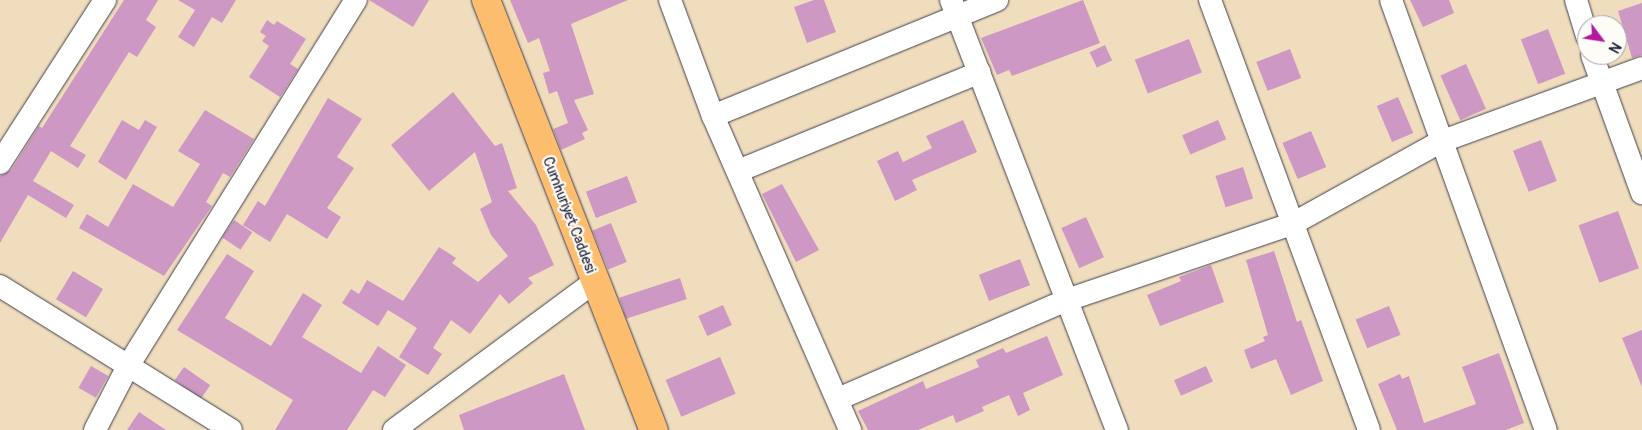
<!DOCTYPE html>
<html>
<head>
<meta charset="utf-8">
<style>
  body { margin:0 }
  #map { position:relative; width:1642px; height:430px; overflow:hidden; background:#f0ddbd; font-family:Pangolin,sans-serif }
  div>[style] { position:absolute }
  .building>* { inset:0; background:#cd98c4; transform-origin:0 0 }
  .roads { filter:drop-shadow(0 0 1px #413e4e) drop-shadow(0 0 1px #413e4e) }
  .minor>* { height:22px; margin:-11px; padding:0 11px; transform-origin:11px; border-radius:11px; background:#fff }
  .major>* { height:28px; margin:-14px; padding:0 14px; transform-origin:14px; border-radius:14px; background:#fcbd6f }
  span { translate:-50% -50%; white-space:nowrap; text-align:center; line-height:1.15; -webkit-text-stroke:4.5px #fdfcf7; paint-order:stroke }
  .street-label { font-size:15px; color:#22223b }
  .north { position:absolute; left:1577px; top:15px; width:50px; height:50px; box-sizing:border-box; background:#fdfcf7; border:1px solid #a5a5ac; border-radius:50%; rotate:121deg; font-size:14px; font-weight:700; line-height:20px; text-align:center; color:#22223b }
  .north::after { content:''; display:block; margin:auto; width:18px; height:22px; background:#b5179e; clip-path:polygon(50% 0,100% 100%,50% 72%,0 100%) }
</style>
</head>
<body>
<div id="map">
  <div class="building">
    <div style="clip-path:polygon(124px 0,158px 0,146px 20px,156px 27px,137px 57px,129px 52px,70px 146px,86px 155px,78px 168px,51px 151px,33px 181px,74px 205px,66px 218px,28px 195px,0 243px,0 176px,11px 170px,39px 126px,42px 128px)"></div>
    <div style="clip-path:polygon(178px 0,236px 0,222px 23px,212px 17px,194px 47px,178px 37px,195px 10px)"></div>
    <div style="clip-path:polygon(369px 0,429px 0,413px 27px)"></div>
    <div style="clip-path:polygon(510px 0,628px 0,571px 24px,594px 94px,574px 100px,588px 130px,582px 133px,585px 139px,561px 150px,553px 129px,568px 123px,557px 91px,549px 94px,543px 73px,550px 71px,539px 38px,528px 43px)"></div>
    <div style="clip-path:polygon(814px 0,824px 0,836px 32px,807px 43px,794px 7px)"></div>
    <div style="clip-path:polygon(1083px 0,1100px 43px,1012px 76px,1009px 70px,997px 75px,981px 38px)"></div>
    <div style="clip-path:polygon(1410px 0,1449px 0,1454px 13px,1423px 27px)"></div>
    <div style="clip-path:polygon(1642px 3px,1642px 55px,1632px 58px,1618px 11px)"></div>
    <div style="clip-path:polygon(267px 20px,274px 25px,277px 21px,306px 39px,290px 64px,298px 69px,280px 97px,249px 77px,269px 46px,262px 41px,266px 36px,260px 32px)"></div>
    <div style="left:1548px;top:29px;width:48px;height:29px;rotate:69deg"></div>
    <div style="left:1189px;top:39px;width:36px;height:58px;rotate:69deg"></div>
    <div style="left:1105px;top:45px;width:17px;height:17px;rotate:65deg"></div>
    <div style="left:1290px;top:49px;width:31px;height:36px;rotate:69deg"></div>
    <div style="left:1466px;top:64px;width:49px;height:28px;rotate:66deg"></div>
    <div style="clip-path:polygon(453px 92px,495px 146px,502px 143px,517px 188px,508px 191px,536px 225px,554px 265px,528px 278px,533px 283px,509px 304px,500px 294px,470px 334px,451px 320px,433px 348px,442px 354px,428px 375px,399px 357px,417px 328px,388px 310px,378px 326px,342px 303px,351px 289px,359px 294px,367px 280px,403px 301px,439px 247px,456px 258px,452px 263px,478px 282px,508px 256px,491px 235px,480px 209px,492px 202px,475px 152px,429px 191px,391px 145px)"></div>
    <div style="left:1398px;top:97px;width:39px;height:23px;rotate:67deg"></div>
    <div style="clip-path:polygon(328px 98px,362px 119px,337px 157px,354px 168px,327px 208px,341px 217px,327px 239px,287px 214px,270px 242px,243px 225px,258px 201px,265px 206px)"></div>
    <div style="clip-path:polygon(205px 110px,254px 139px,230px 177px,223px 173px,206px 202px,212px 206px,164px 276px,79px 228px,87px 214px,108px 227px,133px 184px,173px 207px,200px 164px,178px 151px)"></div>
    <div style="clip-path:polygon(122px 120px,139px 130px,145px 120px,157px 127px,126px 180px,98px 162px)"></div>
    <div style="clip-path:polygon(963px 120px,977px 152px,912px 180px,917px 190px,895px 201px,877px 161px,898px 151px,903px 162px,932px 148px,926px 136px)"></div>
    <div style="left:1218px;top:120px;width:21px;height:39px;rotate:67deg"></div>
    <div style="left:1311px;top:131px;width:39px;height:31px;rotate:67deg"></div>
    <div style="left:1541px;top:140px;width:44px;height:30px;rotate:69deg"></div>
    <div style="left:1243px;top:167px;width:33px;height:29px;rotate:72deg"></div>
    <div style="left:627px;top:176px;width:28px;height:44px;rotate:69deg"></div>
    <div style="clip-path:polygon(782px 184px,819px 250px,796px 262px,762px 194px)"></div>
    <div style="left:1618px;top:211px;width:61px;height:42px;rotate:70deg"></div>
    <div style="left:1086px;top:217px;width:44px;height:27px;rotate:66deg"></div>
    <div style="left:234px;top:220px;width:22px;height:21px;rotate:34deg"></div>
    <div style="left:611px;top:223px;width:42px;height:20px;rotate:68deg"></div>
    <div style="clip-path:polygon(1274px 251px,1297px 322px,1301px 320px,1323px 381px,1291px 395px,1276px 359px,1251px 369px,1244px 350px,1265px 341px,1263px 337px,1268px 335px,1246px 260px)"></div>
    <div style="clip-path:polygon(227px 254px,254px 271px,225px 318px,271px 346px,303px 293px,322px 305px,302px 337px,361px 373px,378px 346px,406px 365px,385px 397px,373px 390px,347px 430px,275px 430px,293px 400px,177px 330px)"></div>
    <div style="left:1020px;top:259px;width:28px;height:44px;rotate:69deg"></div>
    <div style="clip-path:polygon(1211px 265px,1224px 302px,1160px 326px,1147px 295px,1181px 281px,1179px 277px)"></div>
    <div style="left:73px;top:271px;width:35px;height:33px;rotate:31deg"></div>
    <div style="left:680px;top:278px;width:22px;height:64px;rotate:72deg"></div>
    <div style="left:723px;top:305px;width:22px;height:27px;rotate:66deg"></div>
    <div style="left:1389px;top:306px;width:31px;height:36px;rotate:68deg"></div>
    <div style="clip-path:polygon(1642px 330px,1642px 387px,1622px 338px)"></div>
    <div style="clip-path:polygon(1047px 336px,1063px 375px,1023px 393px,1030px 410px,1018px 416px,1009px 395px,982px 407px,984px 411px,956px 423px,953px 415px,918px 430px,868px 430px,858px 411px,923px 381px,926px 389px,979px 367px,976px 360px,1003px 348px,1006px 353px)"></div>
    <div style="clip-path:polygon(1499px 353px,1524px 423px,1506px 430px,1397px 430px,1378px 384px,1400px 374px,1402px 379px,1409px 376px,1424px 423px,1476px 404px,1462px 367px)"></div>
    <div style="left:720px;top:357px;width:40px;height:59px;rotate:67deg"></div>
    <div style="left:91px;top:366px;width:20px;height:25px;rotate:30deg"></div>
    <div style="left:1206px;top:366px;width:17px;height:35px;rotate:66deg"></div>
    <div style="left:184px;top:367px;width:32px;height:16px;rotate:35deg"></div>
    <div style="clip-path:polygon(564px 374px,585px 430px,464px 430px,459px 415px)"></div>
    <div style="clip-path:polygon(139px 412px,166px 430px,127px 430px)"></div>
  </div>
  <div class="roads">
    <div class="minor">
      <div style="left:670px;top:0;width:124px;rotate:69.7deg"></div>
      <div style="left:713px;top:116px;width:343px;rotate:66.4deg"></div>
      <div style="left:951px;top:0;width:461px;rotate:68.9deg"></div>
      <div style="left:1210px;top:0;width:458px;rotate:69.7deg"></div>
      <div style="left:1391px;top:0;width:457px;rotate:70.2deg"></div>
      <div style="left:1576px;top:0;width:38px;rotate:73deg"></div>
      <div style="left:1592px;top:55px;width:147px;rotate:70.1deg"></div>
      <div style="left:713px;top:116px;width:307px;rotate:-22.2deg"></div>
      <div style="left:0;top:163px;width:194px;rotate:-57.2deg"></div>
      <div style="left:738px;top:171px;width:261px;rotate:-22.2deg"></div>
      <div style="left:0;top:286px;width:272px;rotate:31.9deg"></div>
      <div style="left:838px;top:399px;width:249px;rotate:-23.4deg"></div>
      <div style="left:1067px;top:300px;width:240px;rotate:-18.7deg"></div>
      <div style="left:1294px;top:223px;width:167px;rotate:-29deg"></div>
      <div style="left:1440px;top:142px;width:215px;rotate:-20.1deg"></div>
      <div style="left:95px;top:430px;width:72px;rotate:-62.7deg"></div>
      <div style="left:128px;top:366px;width:431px;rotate:-58.1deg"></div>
      <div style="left:394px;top:430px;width:250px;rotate:-36.5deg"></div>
    </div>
    <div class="major">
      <div style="left:486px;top:0;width:462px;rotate:68.7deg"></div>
    </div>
  </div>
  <div class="street-label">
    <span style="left:569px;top:215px;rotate:69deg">Cumhuriyet Caddesi</span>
  </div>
  <div class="north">N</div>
</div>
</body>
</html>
